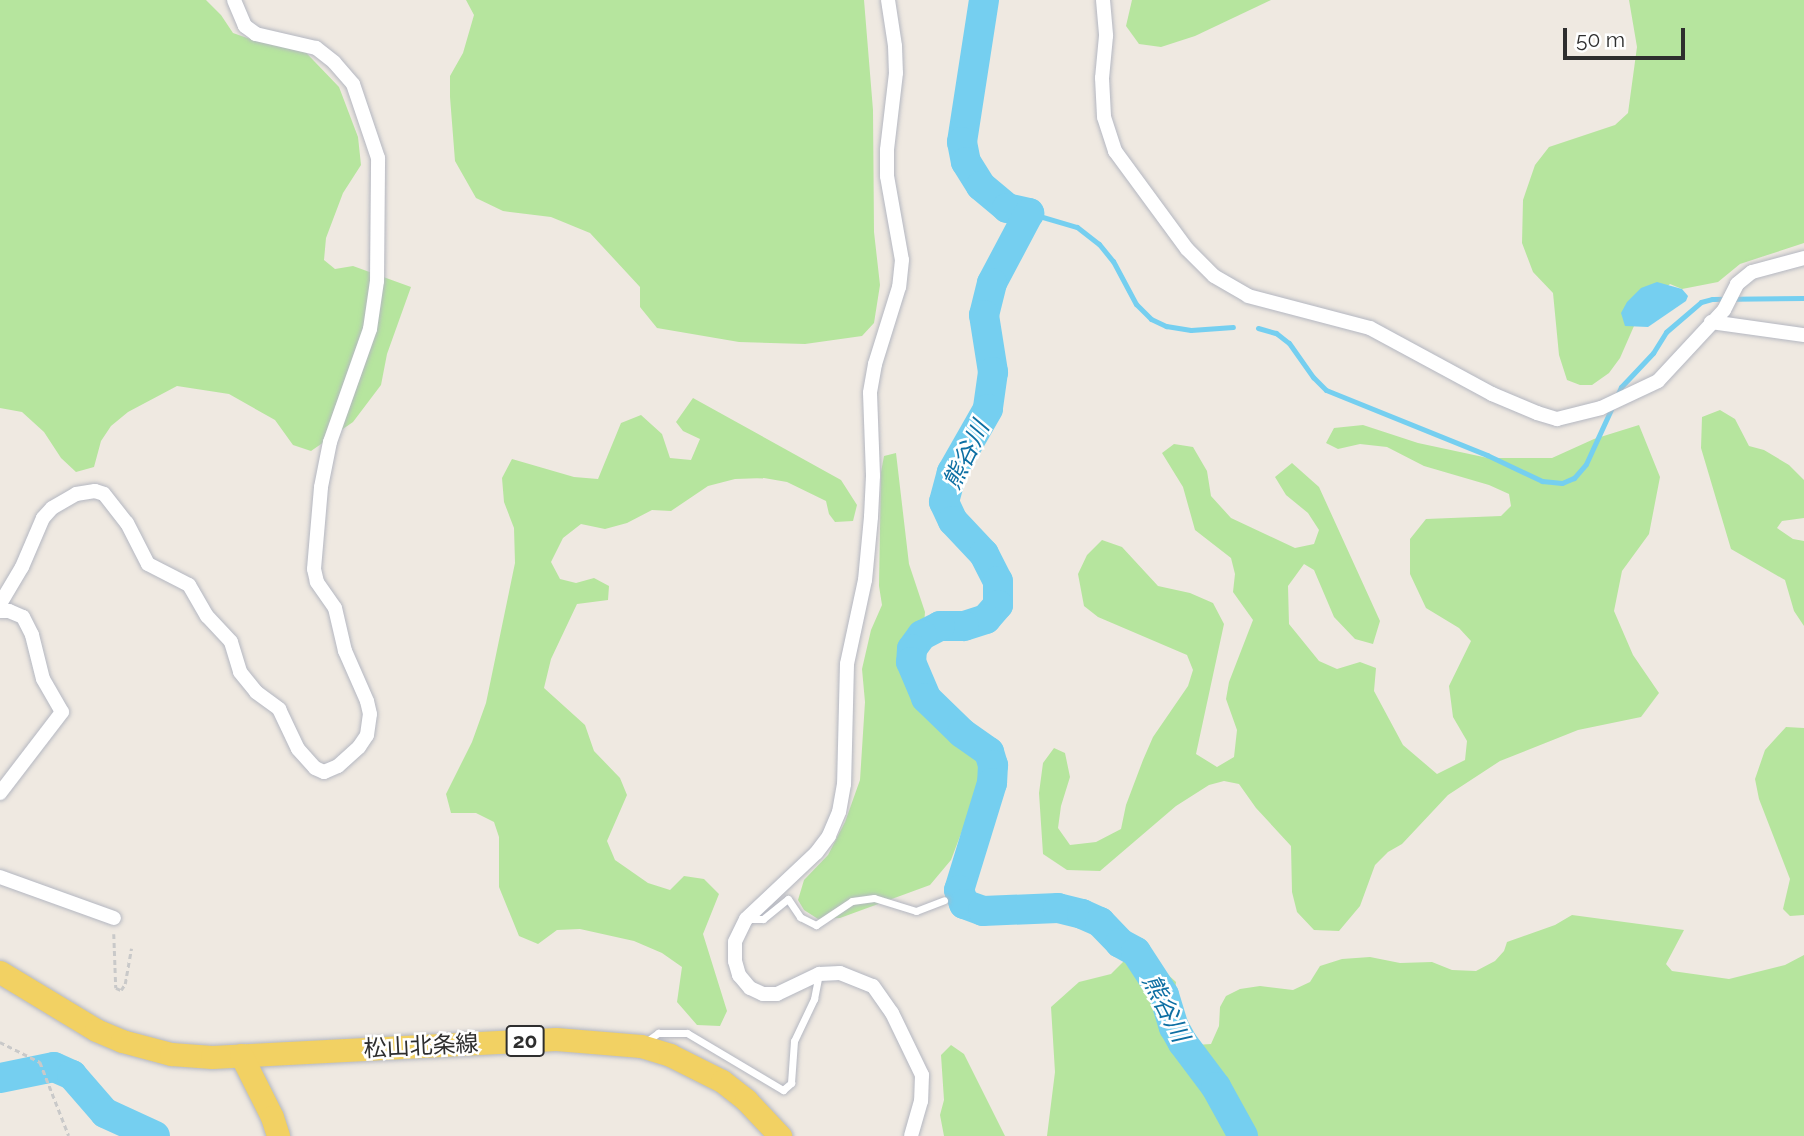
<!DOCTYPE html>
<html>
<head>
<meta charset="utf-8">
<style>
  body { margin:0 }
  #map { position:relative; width:1804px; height:1136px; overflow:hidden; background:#efe9e1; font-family:Raleway,"Noto Sans JP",sans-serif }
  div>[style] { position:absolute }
  .green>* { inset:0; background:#b6e59e }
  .water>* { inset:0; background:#75cff0 }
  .stream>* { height:5px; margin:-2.5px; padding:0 2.5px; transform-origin:2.5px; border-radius:2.5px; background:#75cff0 }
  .river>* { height:30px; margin:-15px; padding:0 15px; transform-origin:15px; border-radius:15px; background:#75cff0 }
  .path>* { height:2.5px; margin-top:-1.25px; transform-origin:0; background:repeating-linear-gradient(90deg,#c9c9c9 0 5px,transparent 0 8.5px) }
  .roads { filter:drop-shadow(0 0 2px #b4b7c1) drop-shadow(0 0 2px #b4b7c1) }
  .lane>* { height:7px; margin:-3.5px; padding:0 3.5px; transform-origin:3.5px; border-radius:3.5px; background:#fff }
  .street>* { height:14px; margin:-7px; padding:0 7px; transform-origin:7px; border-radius:7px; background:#fff }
  .primary>* { height:23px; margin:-11.5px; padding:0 11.5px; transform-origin:11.5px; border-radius:11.5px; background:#f2d163 }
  span { translate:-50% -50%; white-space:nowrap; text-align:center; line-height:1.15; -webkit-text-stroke:5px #fff; paint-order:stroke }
  .shield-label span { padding:2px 5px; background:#fff; border:2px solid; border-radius:5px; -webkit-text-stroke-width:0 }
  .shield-label { font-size:21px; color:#2e2e2e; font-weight:700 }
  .street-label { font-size:23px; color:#2e2e2e }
  .water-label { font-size:24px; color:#0d6fa3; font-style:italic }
  .scale { position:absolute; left:1563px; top:28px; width:122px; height:32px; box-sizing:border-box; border:4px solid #2e2e2e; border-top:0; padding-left:9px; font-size:21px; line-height:24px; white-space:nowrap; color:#2e2e2e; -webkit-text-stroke:5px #fff; paint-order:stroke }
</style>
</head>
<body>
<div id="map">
  <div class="green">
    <div style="clip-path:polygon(0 0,206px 0,221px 15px,233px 33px,253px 40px,277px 33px,290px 36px,339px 87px,358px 137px,361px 165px,343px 193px,326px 238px,324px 260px,335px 269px,353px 266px,411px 287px,387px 354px,381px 385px,353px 422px,311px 451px,293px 445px,275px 420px,229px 394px,177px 386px,128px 412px,111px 426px,101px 441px,94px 467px,76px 472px,61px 458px,44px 432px,22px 412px,0 408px)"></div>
    <div style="clip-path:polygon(466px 0,864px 0,873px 110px,874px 232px,880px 285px,874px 323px,862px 336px,805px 344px,739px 342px,657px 328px,640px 307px,640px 287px,590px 233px,551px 217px,503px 211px,476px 198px,455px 161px,450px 97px,450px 76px,463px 53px,474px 15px)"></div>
    <div style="clip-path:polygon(1132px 0,1271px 0,1195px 36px,1161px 47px,1139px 44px,1126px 26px)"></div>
    <div style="clip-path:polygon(1629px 0,1804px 0,1804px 243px,1740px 264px,1718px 282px,1682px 289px,1670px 284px,1625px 325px,1634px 326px,1620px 358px,1609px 373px,1592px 385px,1580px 385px,1567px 380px,1559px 355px,1553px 293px,1533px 272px,1522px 243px,1523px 200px,1535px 165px,1549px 147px,1615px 125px,1628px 113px,1637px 47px)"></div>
    <div style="clip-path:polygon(693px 398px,841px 480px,857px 505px,853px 521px,835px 522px,829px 514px,826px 501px,787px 482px,764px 478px,735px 479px,708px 486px,671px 511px,652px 510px,627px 523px,605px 529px,581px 524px,563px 538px,551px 562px,560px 579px,576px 583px,594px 578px,609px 586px,608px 600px,577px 604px,551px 659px,544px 688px,585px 725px,594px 751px,620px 778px,627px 795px,607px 841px,615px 860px,648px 883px,670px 890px,684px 876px,704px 879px,719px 894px,703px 934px,727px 1011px,720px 1026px,697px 1025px,677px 1002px,682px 967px,662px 953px,634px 941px,580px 929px,557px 930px,538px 944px,519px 936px,499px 887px,499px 837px,494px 822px,476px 813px,451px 813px,446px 794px,472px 742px,486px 703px,515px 563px,514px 528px,504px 502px,502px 478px,512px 459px,574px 477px,598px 479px,621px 423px,641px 415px,662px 434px,670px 458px,691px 460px,700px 439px,683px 431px,676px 422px)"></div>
    <div style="clip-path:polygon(1720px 410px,1735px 419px,1749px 446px,1764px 450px,1789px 465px,1804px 480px,1804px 518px,1782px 521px,1777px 528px,1793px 539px,1804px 541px,1804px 626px,1794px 611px,1785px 580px,1731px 549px,1701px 448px,1702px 417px)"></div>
    <div style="clip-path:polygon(1363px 425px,1418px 443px,1488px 458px,1552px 458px,1594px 439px,1639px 425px,1660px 477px,1649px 534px,1622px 571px,1614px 611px,1633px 655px,1659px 693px,1641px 717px,1578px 730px,1500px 761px,1448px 795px,1402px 844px,1388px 852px,1375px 865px,1360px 906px,1339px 931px,1314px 930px,1297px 912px,1292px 892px,1291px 846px,1256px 808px,1239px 784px,1224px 781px,1209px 785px,1176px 806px,1100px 871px,1067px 870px,1043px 854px,1039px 793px,1043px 763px,1054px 748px,1065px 753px,1070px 777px,1061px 806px,1058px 828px,1070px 845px,1096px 842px,1121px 829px,1126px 805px,1143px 760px,1153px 737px,1188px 686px,1193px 670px,1187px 655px,1098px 617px,1084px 606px,1078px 574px,1087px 555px,1102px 540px,1122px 547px,1158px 586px,1190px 593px,1213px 603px,1224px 624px,1196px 754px,1217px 767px,1234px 757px,1237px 730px,1226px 699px,1229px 682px,1253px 620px,1233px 592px,1235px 574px,1231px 558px,1195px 530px,1183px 487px,1162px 453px,1174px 444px,1193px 447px,1207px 471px,1211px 496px,1231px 518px,1295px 548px,1314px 544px,1319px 530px,1308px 513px,1286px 495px,1275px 477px,1292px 463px,1319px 487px,1380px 621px,1373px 644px,1355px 639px,1334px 617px,1314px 570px,1304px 564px,1288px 586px,1289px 624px,1319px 661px,1337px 669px,1360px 662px,1376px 668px,1374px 691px,1403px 745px,1437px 774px,1465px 760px,1467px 741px,1453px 717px,1449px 686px,1471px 641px,1459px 628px,1426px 608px,1410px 574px,1410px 539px,1426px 519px,1501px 516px,1511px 506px,1509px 494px,1489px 485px,1424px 466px,1387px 447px,1360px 444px,1338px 449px,1326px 443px,1334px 428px)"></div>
    <div style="clip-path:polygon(896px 453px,909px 564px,925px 612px,922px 652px,925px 679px,947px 716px,979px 752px,982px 778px,951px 860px,930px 885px,840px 918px,818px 919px,804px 910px,798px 900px,804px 880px,828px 855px,845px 822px,860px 780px,865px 702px,862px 669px,871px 630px,882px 605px,879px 586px,881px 472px,884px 456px)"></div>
    <div style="clip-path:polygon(1786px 727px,1804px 728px,1804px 915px,1790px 916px,1783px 909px,1790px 879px,1759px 799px,1755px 779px,1765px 750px)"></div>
    <div style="clip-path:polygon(1572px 915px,1684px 930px,1666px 964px,1672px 971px,1729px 979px,1785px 965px,1804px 955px,1804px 1136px,1047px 1136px,1055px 1072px,1051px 1007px,1079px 982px,1111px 974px,1134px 951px,1154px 962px,1176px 982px,1172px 1015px,1184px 1039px,1196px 1045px,1211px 1044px,1219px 1026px,1220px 1007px,1226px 996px,1240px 989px,1260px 986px,1293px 990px,1310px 982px,1320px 966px,1342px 959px,1370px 957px,1400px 963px,1432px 962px,1452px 970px,1476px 971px,1495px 961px,1504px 951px,1507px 942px,1555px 925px)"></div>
    <div style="clip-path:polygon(951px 1045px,964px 1054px,1005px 1136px,944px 1136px,940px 1115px,944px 1100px,941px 1055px)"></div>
  </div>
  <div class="water">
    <div style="clip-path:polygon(1657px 282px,1682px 289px,1688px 296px,1686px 301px,1648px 327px,1625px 326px,1621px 313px,1627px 302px,1641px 288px)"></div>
  </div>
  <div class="stream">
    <div style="left:1029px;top:213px;width:50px;rotate:16.3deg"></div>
    <div style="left:1077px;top:227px;width:28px;rotate:38deg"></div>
    <div style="left:1099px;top:244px;width:22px;rotate:51deg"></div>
    <div style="left:1113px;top:261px;width:49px;rotate:61.9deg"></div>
    <div style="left:1136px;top:304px;width:21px;rotate:45deg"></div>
    <div style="left:1151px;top:319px;width:17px;rotate:25deg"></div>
    <div style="left:1166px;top:326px;width:25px;rotate:9deg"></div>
    <div style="left:1191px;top:330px;width:42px;rotate:-4.1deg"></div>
    <div style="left:1258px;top:328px;width:19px;rotate:16deg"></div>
    <div style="left:1276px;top:333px;width:16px;rotate:38deg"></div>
    <div style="left:1289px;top:343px;width:42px;rotate:54.8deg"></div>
    <div style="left:1313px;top:377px;width:18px;rotate:45deg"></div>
    <div style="left:1326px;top:390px;width:174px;rotate:22deg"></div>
    <div style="left:1487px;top:455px;width:61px;rotate:25.3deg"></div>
    <div style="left:1542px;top:481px;width:20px;rotate:6deg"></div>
    <div style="left:1562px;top:483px;width:13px;rotate:-23deg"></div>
    <div style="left:1574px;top:478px;width:18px;rotate:-49deg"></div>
    <div style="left:1586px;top:464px;width:65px;rotate:-65.4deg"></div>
    <div style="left:1617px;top:396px;width:10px;rotate:-66deg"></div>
    <div style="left:1621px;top:387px;width:47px;rotate:-46.7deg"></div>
    <div style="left:1653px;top:353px;width:25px;rotate:-58deg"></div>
    <div style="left:1666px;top:332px;width:46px;rotate:-40.6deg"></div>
    <div style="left:1701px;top:302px;width:11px;rotate:-15deg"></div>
    <div style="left:1712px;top:299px;width:92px;rotate:-0.6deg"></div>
  </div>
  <div class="river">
    <div style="left:984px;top:0;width:144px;rotate:98.8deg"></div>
    <div style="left:962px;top:142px;width:20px;rotate:79deg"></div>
    <div style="left:966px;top:162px;width:28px;rotate:58deg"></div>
    <div style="left:981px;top:186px;width:34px;rotate:40deg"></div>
    <div style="left:1007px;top:208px;width:23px;rotate:13deg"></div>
    <div style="left:1029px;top:213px;width:79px;rotate:117.9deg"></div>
    <div style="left:992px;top:283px;width:33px;rotate:104deg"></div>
    <div style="left:984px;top:315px;width:58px;rotate:81deg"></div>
    <div style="left:993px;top:372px;width:37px;rotate:98deg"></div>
    <div style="left:988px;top:409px;width:73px;rotate:119.7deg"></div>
    <div style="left:952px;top:472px;width:31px;rotate:105deg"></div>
    <div style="left:944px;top:502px;width:21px;rotate:65deg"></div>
    <div style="left:953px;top:521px;width:45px;rotate:46.8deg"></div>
    <div style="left:984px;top:554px;width:30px;rotate:63deg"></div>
    <div style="left:998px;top:581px;width:24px;rotate:90deg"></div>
    <div style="left:998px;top:605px;width:18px;rotate:131deg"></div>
    <div style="left:986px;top:619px;width:23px;rotate:162deg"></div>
    <div style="left:964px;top:626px;width:24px;rotate:180deg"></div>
    <div style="left:940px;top:626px;width:20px;rotate:153deg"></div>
    <div style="left:922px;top:635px;width:17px;rotate:126deg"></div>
    <div style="left:912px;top:649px;width:13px;rotate:94deg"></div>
    <div style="left:911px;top:662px;width:39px;rotate:67deg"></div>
    <div style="left:926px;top:698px;width:50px;rotate:44.2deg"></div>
    <div style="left:962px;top:733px;width:33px;rotate:35deg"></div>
    <div style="left:989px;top:752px;width:14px;rotate:73deg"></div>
    <div style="left:993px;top:765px;width:18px;rotate:93deg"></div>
    <div style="left:992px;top:783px;width:112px;rotate:107.1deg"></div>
    <div style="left:959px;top:890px;width:15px;rotate:70deg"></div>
    <div style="left:964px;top:904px;width:20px;rotate:20deg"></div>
    <div style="left:983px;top:911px;width:75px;rotate:-2.3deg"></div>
    <div style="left:1058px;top:908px;width:25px;rotate:14deg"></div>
    <div style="left:1082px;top:914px;width:20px;rotate:24deg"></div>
    <div style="left:1100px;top:922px;width:29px;rotate:46deg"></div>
    <div style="left:1120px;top:943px;width:18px;rotate:29deg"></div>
    <div style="left:1136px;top:952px;width:51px;rotate:56.9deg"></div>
    <div style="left:1164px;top:995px;width:34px;rotate:73deg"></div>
    <div style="left:1174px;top:1027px;width:18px;rotate:61deg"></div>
    <div style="left:1183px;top:1043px;width:55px;rotate:53.1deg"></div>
    <div style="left:1216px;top:1087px;width:56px;rotate:61.1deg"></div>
    <div style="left:0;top:1078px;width:55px;rotate:-11.5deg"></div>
    <div style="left:54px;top:1067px;width:20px;rotate:24deg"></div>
    <div style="left:72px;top:1075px;width:50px;rotate:49deg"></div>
    <div style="left:105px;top:1113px;width:55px;rotate:24.7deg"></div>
  </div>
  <div class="path">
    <div style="left:114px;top:934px;width:54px;rotate:87.9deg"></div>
    <div style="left:116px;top:988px;width:5px;rotate:22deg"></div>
    <div style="left:121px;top:990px;width:7px;rotate:-56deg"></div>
    <div style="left:125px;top:984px;width:36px;rotate:-80deg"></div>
    <div style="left:0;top:1042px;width:45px;rotate:26.6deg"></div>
    <div style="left:40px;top:1062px;width:79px;rotate:68.6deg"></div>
  </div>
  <div class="roads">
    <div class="lane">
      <div style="left:750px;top:919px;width:13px"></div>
      <div style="left:763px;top:919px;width:32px;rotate:-39deg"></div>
      <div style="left:788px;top:899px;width:22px;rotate:56deg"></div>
      <div style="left:800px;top:917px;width:18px;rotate:27deg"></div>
      <div style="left:816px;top:925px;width:43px;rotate:-33.7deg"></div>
      <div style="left:852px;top:901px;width:22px;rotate:-8deg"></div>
      <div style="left:874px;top:898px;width:44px;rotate:17.2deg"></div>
      <div style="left:916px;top:911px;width:30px;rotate:-21deg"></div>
      <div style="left:647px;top:1041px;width:14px;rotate:-36deg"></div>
      <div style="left:658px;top:1033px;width:29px"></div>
      <div style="left:687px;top:1033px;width:112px;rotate:30.7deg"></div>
      <div style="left:783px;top:1090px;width:11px;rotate:-41deg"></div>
      <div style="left:791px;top:1083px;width:42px;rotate:-85.9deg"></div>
      <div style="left:794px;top:1041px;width:47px;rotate:-64.5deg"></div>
      <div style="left:814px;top:999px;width:25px;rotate:-79deg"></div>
    </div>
    <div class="street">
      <div style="left:888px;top:0;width:47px;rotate:81.3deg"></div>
      <div style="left:895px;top:46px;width:27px;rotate:88deg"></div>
      <div style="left:896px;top:73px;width:78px;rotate:96.7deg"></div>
      <div style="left:887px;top:150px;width:26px;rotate:90deg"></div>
      <div style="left:887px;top:176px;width:85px;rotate:79.9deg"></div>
      <div style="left:902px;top:260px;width:27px;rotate:96deg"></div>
      <div style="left:899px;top:287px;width:81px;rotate:107.3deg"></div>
      <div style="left:875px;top:364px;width:29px;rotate:100deg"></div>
      <div style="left:870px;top:393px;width:83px;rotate:87.9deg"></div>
      <div style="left:873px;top:476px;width:41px;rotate:92.8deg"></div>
      <div style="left:871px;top:517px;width:63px;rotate:95.4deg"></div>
      <div style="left:865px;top:580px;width:86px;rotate:102.1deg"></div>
      <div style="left:847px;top:664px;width:120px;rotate:91.4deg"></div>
      <div style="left:844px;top:784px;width:28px;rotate:100deg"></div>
      <div style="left:839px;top:812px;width:26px;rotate:113deg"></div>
      <div style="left:829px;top:836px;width:21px;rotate:127deg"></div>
      <div style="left:816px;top:853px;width:96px;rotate:136.7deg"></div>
      <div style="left:746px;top:919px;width:25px;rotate:116deg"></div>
      <div style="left:735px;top:942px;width:19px;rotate:90deg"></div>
      <div style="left:735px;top:961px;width:15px;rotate:74deg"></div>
      <div style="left:739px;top:975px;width:17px;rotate:50deg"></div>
      <div style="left:750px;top:988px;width:14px;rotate:25deg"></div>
      <div style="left:763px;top:994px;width:14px"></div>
      <div style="left:777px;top:994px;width:47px;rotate:-25.5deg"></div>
      <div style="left:819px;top:974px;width:21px;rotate:-3deg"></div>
      <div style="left:840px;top:973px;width:35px;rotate:22deg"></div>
      <div style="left:873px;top:986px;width:33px;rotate:55deg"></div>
      <div style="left:892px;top:1013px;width:69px;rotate:64.2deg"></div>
      <div style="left:922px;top:1075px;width:26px;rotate:92deg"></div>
      <div style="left:921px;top:1101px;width:36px;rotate:106deg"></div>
      <div style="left:1103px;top:0;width:36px;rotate:85deg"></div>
      <div style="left:1106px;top:36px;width:42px;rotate:95.4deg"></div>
      <div style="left:1102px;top:78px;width:39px;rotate:87deg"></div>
      <div style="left:1104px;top:117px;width:36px;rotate:72deg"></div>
      <div style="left:1115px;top:151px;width:122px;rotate:53.7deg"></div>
      <div style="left:1187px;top:249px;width:38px;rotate:45deg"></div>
      <div style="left:1214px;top:276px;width:39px;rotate:30deg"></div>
      <div style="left:1248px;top:296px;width:126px;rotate:14.7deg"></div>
      <div style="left:1370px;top:328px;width:139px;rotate:28.4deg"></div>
      <div style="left:1492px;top:394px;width:49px;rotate:22.9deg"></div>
      <div style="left:1537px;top:413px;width:21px;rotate:17deg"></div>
      <div style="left:1557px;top:419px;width:45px;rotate:-14deg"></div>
      <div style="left:1601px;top:408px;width:63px;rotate:-25.3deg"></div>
      <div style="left:1658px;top:381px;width:97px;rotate:-47.1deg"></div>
      <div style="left:1724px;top:310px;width:29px;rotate:-63deg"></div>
      <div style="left:1737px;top:284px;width:19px;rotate:-39deg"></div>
      <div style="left:1752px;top:272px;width:54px;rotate:-15.1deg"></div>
      <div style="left:1711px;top:322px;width:94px;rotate:8deg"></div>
      <div style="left:0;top:604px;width:43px;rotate:-59.3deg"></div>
      <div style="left:22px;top:567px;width:53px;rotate:-66.8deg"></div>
      <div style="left:43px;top:518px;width:13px;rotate:-48deg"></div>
      <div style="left:52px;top:508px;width:28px;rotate:-30deg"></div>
      <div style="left:76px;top:494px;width:19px;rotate:-9deg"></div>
      <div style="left:95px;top:491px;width:9px;rotate:18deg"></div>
      <div style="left:104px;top:494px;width:37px;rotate:52deg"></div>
      <div style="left:127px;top:523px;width:46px;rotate:62.9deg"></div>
      <div style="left:148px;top:564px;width:46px;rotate:27.1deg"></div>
      <div style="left:189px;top:585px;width:36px;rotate:60deg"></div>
      <div style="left:207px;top:616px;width:35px;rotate:47deg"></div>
      <div style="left:231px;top:642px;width:31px;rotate:73deg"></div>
      <div style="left:240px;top:672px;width:26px;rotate:51deg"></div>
      <div style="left:256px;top:692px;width:29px;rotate:36deg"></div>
      <div style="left:279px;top:709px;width:44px;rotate:64.6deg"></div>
      <div style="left:298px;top:749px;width:25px;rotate:48deg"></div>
      <div style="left:315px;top:768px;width:10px;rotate:24deg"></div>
      <div style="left:324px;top:772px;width:15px;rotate:-23deg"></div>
      <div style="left:338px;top:766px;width:28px;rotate:-42deg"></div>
      <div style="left:359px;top:747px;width:14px;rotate:-56deg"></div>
      <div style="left:367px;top:735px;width:21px;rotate:-82deg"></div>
      <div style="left:370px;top:714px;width:13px;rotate:-103deg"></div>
      <div style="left:367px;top:701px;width:55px;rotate:-113.7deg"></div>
      <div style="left:345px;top:651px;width:44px;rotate:-103.1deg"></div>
      <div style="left:335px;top:608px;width:32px;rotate:-125deg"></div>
      <div style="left:317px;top:582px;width:13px;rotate:-103deg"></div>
      <div style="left:314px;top:569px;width:82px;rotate:-85.1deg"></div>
      <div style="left:321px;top:487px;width:46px;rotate:-78.7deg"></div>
      <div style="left:330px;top:442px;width:120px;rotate:-70.5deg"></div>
      <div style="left:370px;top:329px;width:49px;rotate:-81.7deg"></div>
      <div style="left:377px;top:281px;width:123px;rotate:-89.5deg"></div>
      <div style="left:378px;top:158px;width:78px;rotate:-108.7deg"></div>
      <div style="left:353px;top:84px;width:29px;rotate:-131deg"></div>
      <div style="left:334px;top:62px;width:23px;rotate:-142deg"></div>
      <div style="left:316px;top:48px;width:62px;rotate:-166.9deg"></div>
      <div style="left:256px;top:34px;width:14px;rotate:-144deg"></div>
      <div style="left:245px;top:26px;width:28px;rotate:-113deg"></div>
      <div style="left:0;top:611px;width:9px"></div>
      <div style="left:9px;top:611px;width:15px;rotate:23deg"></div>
      <div style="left:23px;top:617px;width:20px;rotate:63deg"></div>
      <div style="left:32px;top:635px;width:45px;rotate:76deg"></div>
      <div style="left:43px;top:679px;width:38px;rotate:60deg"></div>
      <div style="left:62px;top:712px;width:102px;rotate:127.4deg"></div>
      <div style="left:0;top:877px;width:121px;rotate:19.8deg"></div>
    </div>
    <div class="primary">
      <div style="left:0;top:972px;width:112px;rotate:31.1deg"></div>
      <div style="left:96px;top:1030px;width:28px;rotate:23deg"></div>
      <div style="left:122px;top:1041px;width:51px;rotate:14.9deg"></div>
      <div style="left:171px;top:1054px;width:41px;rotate:4.2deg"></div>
      <div style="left:212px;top:1057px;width:344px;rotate:-3deg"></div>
      <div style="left:556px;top:1039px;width:85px;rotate:4.7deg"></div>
      <div style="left:641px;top:1046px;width:30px;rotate:17deg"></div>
      <div style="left:670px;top:1055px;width:58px;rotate:26.6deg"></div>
      <div style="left:722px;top:1081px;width:31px;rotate:38deg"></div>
      <div style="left:746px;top:1100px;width:50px;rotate:46.6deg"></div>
      <div style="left:241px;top:1055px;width:69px;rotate:63.4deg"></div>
      <div style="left:272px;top:1117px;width:20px;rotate:72deg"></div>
    </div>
  </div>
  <div class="shield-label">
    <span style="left:525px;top:1041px">20</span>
  </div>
  <div class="street-label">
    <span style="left:421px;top:1046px;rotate:-3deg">松山北条線</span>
  </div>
  <div class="water-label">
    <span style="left:966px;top:455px;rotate:-64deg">熊谷川</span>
    <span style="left:1166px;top:1008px;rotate:63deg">熊谷川</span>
  </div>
  <div class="scale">50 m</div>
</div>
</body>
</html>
